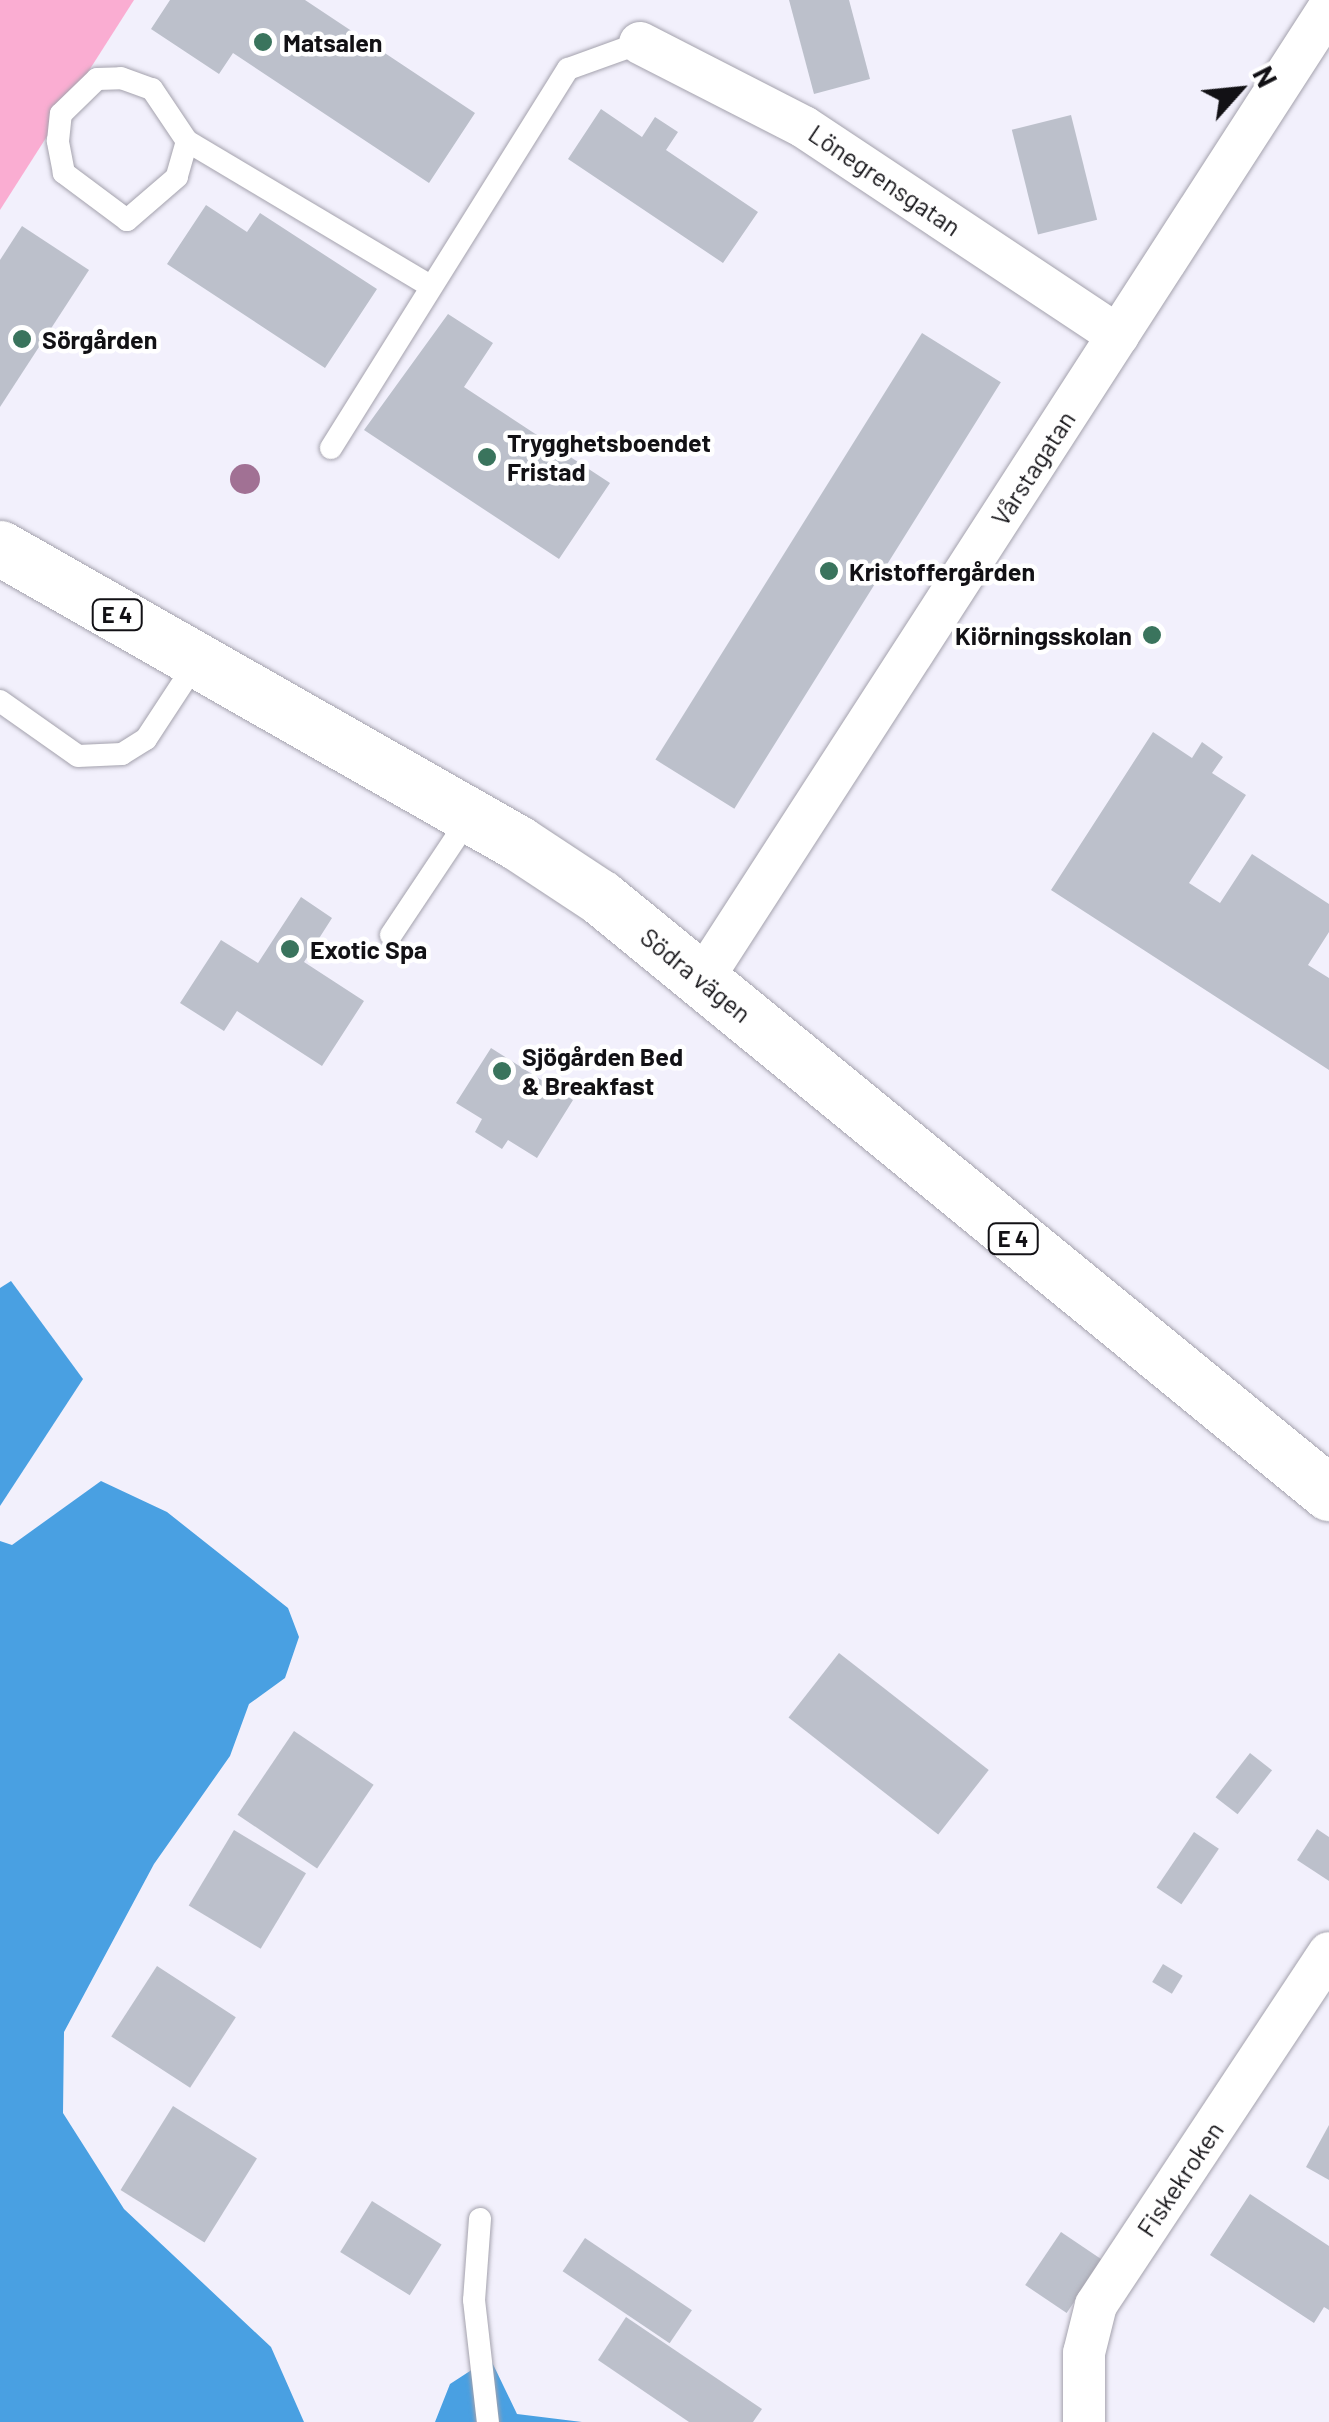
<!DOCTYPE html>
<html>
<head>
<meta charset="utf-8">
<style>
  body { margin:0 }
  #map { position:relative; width:1329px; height:2422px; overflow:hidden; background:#f2f0fc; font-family:Barlow,sans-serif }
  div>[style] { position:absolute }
  .green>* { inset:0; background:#faadd2 }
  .water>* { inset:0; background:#49a0e2 }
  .building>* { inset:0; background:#bcc0cb; transform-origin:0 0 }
  .roads { filter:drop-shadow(0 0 2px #a4a2ad) drop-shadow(0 0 2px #a4a2ad) }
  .service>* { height:22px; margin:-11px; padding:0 11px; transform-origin:11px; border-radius:11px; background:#fff }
  .minor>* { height:42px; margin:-21px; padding:0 21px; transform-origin:21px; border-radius:21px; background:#fff }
  .trunk>* { height:55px; margin:-27.5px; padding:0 27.5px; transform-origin:27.5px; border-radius:27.5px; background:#fff }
  .trees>* { width:30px; height:30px; margin:-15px; border-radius:50%; background:#a17194 }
  .dots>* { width:28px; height:28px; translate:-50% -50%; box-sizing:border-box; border:5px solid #fff; border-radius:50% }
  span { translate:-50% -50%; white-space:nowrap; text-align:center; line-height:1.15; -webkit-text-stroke:9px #fff; paint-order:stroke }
  .shield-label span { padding:2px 8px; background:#fff; border:2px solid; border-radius:8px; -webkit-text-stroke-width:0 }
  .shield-label { font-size:22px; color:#121115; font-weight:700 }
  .poi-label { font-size:25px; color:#121115; font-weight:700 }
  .left { translate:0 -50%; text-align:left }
  .right { translate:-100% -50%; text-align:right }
  .street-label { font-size:25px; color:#121115 }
  .north { position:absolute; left:1189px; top:40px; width:100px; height:100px; -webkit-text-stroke:8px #fff; paint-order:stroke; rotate:63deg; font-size:28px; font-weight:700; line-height:40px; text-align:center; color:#121115 }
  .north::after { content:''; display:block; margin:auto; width:35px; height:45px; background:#121115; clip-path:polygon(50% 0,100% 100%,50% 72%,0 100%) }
</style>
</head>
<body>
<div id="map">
  <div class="green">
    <div style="clip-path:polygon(0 0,134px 0,0 210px)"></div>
  </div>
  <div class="water">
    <div style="clip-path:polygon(11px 1281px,83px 1379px,0 1506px,0 1288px)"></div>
    <div style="clip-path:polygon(101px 1481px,167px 1512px,288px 1608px,299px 1637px,285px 1678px,249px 1704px,230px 1756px,154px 1864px,64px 2032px,63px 2113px,124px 2209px,271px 2347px,304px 2422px,0 2422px,0 1541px,12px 1545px)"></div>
    <div style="clip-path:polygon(490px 2358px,517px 2414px,582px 2422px,435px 2422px,450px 2384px)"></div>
  </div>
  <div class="building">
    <div style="clip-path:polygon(170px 0,305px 0,475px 113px,429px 183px,233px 53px,219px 74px,151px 29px)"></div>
    <div style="clip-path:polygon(789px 0,849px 0,870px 79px,814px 94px)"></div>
    <div style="clip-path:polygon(601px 109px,642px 137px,655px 117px,678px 132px,666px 150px,758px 212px,723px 263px,568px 159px)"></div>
    <div style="left:1071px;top:115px;width:108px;height:61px;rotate:76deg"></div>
    <div style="clip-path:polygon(206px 205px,247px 232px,260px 213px,377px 289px,325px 368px,167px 264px)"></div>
    <div style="clip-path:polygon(22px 226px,89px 270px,0 407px,0 260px)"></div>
    <div style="clip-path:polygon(448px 314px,493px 343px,464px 387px,610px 483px,559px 559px,364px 430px)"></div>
    <div style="left:922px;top:333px;width:93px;height:503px;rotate:32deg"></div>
    <div style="clip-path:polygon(1153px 732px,1192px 758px,1202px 742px,1223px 757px,1212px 773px,1246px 795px,1189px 883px,1220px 903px,1252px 854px,1329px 904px,1329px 932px,1308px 965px,1329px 978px,1329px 1070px,1051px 890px)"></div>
    <div style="clip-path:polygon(301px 897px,332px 918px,304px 962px,364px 1001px,322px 1066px,237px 1011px,224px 1031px,180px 1003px,221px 940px,258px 963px)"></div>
    <div style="clip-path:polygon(491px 1048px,573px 1100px,537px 1158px,508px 1140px,502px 1149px,475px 1132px,482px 1119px,456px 1103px)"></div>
    <div style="left:839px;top:1653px;width:190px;height:82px;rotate:38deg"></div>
    <div style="left:294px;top:1731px;width:96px;height:101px;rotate:34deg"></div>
    <div style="left:1250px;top:1753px;width:28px;height:56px;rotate:38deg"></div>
    <div style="clip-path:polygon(1317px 1829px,1329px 1837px,1329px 1881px,1297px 1860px)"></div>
    <div style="left:234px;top:1830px;width:84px;height:88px;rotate:31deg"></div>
    <div style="left:1194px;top:1832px;width:30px;height:67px;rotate:34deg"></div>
    <div style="left:1163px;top:1964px;width:23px;height:21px;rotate:31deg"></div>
    <div style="left:157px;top:1966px;width:94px;height:84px;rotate:33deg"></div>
    <div style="left:173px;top:2106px;width:99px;height:99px;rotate:32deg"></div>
    <div style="clip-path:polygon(1329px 2125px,1329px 2180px,1306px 2167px)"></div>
    <div style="clip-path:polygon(1250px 2194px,1329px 2246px,1329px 2310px,1324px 2307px,1314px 2323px,1210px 2255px)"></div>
    <div style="left:372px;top:2201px;width:82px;height:60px;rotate:32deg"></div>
    <div style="left:1061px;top:2232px;width:50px;height:64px;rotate:34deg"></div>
    <div style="left:585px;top:2238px;width:129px;height:40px;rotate:34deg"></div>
    <div style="clip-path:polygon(626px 2317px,762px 2409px,753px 2422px,689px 2422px,598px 2360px)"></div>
  </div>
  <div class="roads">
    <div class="service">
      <div style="left:187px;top:141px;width:37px;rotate:106deg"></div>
      <div style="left:177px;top:177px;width:66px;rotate:139.3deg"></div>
      <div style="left:127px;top:220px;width:79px;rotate:-143.3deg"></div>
      <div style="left:64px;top:173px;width:33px;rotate:-101deg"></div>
      <div style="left:58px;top:141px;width:27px;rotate:-84deg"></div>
      <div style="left:61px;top:114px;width:50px;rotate:-44.2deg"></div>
      <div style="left:97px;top:79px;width:24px;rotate:-2deg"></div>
      <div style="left:121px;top:78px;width:33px;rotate:20deg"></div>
      <div style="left:152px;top:89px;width:63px;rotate:56.1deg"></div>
      <div style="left:187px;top:141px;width:283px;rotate:30.8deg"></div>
      <div style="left:331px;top:448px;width:447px;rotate:-58deg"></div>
      <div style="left:568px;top:69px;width:77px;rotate:-19.9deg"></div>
      <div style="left:0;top:701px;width:95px;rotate:35.2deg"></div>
      <div style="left:78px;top:756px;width:44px;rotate:-2.6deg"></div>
      <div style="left:122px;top:754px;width:28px;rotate:-32deg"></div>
      <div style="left:146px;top:739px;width:93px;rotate:-56.8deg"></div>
      <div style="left:391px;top:935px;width:144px;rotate:-56.3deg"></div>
      <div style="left:480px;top:2219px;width:81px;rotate:94.2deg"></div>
      <div style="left:474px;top:2300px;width:123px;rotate:83.5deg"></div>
    </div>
    <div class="minor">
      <div style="left:640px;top:43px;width:184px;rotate:27.1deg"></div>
      <div style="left:804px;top:127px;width:377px;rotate:33.6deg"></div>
      <div style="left:703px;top:978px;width:1154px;rotate:-57.16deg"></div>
      <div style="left:1084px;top:2422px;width:69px;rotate:-90deg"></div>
      <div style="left:1084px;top:2353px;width:49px;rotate:-76deg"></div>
      <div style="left:1096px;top:2305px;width:422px;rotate:-56.5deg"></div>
    </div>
    <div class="trunk">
      <div style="left:0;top:548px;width:596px;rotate:29.66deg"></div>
      <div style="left:518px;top:843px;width:98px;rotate:33.4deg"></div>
      <div style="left:600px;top:897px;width:942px;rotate:39.27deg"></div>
    </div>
  </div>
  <div class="trees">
    <div style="left:245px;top:479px"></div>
  </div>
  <div class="dots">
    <div style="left:263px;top:42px;background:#3a745d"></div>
    <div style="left:22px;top:339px;background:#3a745d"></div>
    <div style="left:487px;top:457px;background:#3a745d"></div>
    <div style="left:829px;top:571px;background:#3a745d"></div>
    <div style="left:1152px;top:635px;background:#3a745d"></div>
    <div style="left:290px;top:949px;background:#3a745d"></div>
    <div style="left:502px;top:1071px;background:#3a745d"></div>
  </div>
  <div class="shield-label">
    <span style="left:117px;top:615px">E 4</span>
    <span style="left:1013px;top:1239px">E 4</span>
  </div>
  <div class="poi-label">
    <span class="left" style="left:283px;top:42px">Matsalen</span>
    <span class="left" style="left:42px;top:339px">Sörgården</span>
    <span class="left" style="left:507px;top:457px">Trygghetsboendet<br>Fristad</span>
    <span class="left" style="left:849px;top:571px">Kristoffergården</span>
    <span class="right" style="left:1132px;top:635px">Kiörningsskolan</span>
    <span class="left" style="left:310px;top:949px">Exotic Spa</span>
    <span class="left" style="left:522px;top:1071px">Sjögården Bed<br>&amp; Breakfast</span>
  </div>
  <div class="street-label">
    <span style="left:885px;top:180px;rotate:34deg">Lönegrensgatan</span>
    <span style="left:1033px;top:468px;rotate:-57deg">Vårstagatan</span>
    <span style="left:696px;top:975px;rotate:39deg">Södra vägen</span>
    <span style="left:1180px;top:2179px;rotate:-56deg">Fiskekroken</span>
  </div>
  <div class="north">N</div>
</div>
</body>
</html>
